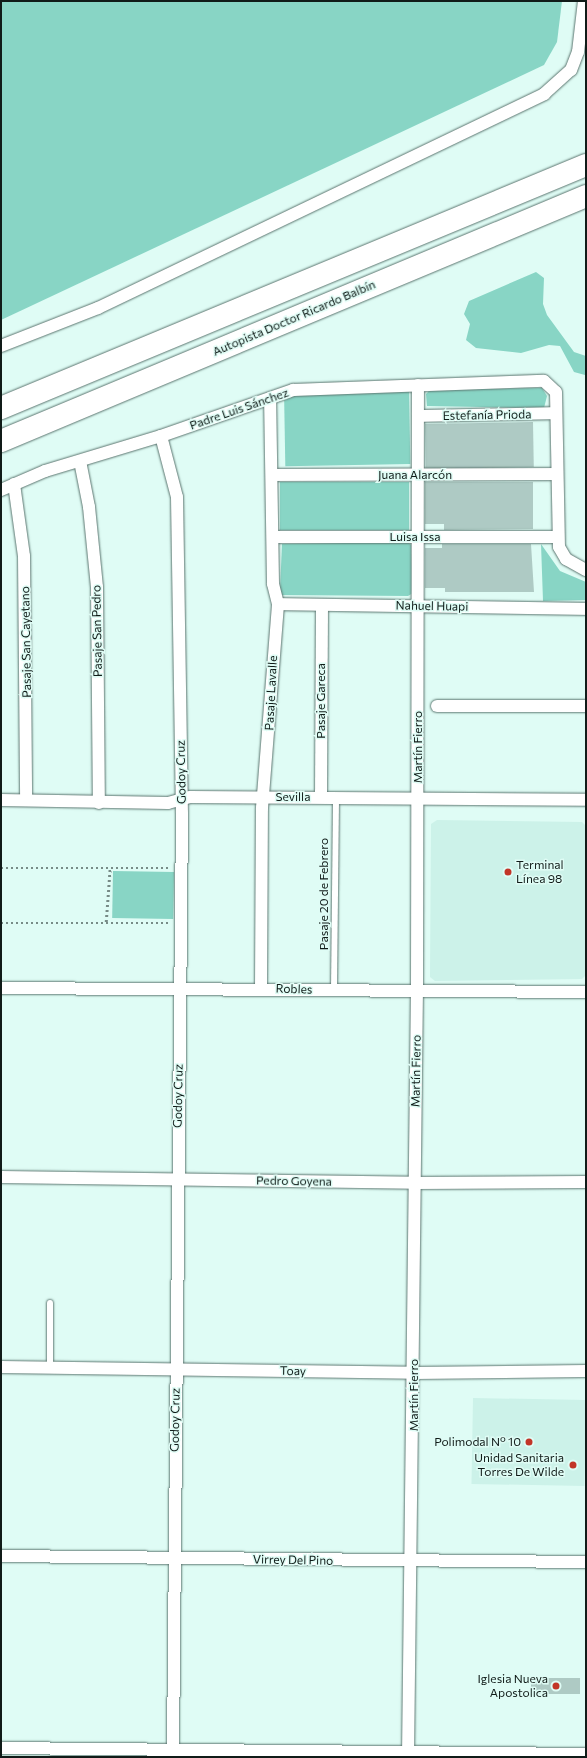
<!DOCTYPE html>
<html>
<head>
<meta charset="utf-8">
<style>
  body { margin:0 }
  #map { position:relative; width:587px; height:1758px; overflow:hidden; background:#dffcf5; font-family:Commissioner,sans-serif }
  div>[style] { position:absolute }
  .built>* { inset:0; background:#ccf2e9; transform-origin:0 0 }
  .green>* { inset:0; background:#88d5c5; transform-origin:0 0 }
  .building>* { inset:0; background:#aecac4; transform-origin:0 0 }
  .path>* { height:2.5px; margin-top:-1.25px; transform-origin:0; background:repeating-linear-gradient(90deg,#778b86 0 2px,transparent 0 5px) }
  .roads { filter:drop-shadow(0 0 1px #5b756f) drop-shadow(0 0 1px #5b756f) }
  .lane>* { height:6px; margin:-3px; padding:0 3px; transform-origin:3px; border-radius:3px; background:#fff }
  .street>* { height:12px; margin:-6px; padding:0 6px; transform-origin:6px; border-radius:6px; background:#fff }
  .highway>* { height:22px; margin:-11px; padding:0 11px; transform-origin:11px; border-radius:11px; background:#fff }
  .dots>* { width:11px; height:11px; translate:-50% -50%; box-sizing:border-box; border:2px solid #dffcf5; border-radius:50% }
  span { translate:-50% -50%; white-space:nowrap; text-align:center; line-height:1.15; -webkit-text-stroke:3px #dffcf5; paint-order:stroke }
  .street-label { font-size:12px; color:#101b18 }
  .poi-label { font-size:12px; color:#101b18 }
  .left { translate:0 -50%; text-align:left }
  .right { translate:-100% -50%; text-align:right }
  .frame { position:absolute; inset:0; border:2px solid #101b18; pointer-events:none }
</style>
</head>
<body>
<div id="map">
  <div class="built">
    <div style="clip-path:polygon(437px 820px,582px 822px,586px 826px,586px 975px,582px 979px,435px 981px,430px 977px,431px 824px)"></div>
    <div style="left:473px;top:1398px;width:113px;height:86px;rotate:1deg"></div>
  </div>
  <div class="green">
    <div style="clip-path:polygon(1px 1px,562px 1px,557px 42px,544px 65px,1px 320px)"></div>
    <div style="clip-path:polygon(536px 272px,544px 278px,543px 304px,547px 315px,574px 352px,586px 356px,585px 375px,574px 372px,560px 346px,549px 345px,521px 353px,476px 348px,466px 340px,470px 324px,464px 314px,469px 301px)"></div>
    <div style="clip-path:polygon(542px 388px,547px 396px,544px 408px,427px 406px,426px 394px,430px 390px)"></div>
    <div style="left:409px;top:389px;width:75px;height:125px;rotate:89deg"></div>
    <div style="left:280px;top:482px;width:129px;height:48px"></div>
    <div style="clip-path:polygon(408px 542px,411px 545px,413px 593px,408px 596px,282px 595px,280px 591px,282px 544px)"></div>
    <div style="clip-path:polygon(541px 544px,560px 571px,586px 582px,586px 600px,543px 601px)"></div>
    <div style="left:113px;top:871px;width:61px;height:47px;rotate:1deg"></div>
  </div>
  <div class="building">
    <div style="left:533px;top:422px;width:45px;height:108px;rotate:89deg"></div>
    <div style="clip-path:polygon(425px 482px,533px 482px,533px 529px,444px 530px,444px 524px,425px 524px)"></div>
    <div style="clip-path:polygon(442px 544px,531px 544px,534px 592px,445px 592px,445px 588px,425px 588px,425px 548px,442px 548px)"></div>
    <div style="left:531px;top:1678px;width:49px;height:16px"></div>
  </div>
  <div class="path">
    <div style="left:1px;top:868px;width:169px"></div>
    <div style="left:106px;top:922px;width:54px;rotate:-85.8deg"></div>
    <div style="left:1px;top:923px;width:169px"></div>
  </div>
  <div class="roads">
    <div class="lane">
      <div style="left:334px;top:990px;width:193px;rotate:-89.4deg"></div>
      <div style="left:50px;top:1368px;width:65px;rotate:-90deg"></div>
    </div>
    <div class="street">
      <div style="left:1px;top:346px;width:104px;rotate:-21.4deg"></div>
      <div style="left:98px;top:308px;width:495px;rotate:-25.6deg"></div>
      <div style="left:544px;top:94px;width:36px;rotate:-42deg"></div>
      <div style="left:571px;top:70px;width:19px;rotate:-69deg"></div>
      <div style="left:578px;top:52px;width:51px;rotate:-83.3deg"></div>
      <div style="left:418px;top:416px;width:138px;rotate:-1.2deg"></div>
      <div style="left:161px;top:436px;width:63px;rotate:75.3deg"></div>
      <div style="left:177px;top:497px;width:316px;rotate:89.1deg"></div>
      <div style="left:182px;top:813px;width:944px;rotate:90.55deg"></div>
      <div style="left:80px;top:461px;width:47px;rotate:78.9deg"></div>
      <div style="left:89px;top:507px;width:80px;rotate:84.3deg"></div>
      <div style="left:97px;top:587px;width:216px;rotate:89.5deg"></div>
      <div style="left:274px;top:475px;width:283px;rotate:-0.2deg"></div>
      <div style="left:14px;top:484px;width:73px;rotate:82.1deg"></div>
      <div style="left:24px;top:556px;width:244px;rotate:89.5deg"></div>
      <div style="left:1px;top:490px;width:48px;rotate:-23.4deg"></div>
      <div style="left:45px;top:471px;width:121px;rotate:-16.8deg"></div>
      <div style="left:161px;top:436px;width:140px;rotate:-19.2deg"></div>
      <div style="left:293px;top:390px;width:251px;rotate:-2.1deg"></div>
      <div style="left:544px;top:381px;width:16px;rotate:43deg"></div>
      <div style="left:556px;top:392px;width:155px;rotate:88.9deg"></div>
      <div style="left:559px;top:547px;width:14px;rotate:60deg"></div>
      <div style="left:566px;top:559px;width:23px;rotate:29deg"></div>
      <div style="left:274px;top:537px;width:283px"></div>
      <div style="left:278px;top:604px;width:308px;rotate:0.9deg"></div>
      <div style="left:437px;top:706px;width:149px"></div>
      <div style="left:321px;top:797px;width:192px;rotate:-89.7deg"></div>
      <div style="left:1px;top:800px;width:167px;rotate:1deg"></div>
      <div style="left:168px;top:803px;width:23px;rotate:-15deg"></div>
      <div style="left:190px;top:797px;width:396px;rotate:0.4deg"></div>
      <div style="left:1px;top:988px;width:585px;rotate:0.39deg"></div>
      <div style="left:261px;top:988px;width:180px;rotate:-89.7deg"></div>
      <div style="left:262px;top:808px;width:205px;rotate:-85.5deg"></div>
      <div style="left:278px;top:604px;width:21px;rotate:-104deg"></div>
      <div style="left:273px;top:584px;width:186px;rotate:-90.9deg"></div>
      <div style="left:1px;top:1177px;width:414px;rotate:0.8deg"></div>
      <div style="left:415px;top:1183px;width:171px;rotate:-0.3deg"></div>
      <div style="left:1px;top:1367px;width:413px;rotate:0.8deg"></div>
      <div style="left:414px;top:1373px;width:172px;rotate:-0.7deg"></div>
      <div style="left:1px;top:1556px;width:585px;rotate:0.59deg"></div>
      <div style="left:1px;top:1748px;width:585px;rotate:0.59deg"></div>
      <div style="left:408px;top:1757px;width:765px;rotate:-89.33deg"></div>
      <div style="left:417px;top:992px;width:607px;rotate:-89.91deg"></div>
    </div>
    <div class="highway">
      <div style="left:1px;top:408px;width:633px;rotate:-22.56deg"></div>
      <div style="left:1px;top:441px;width:634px;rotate:-22.72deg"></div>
    </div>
  </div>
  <div class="dots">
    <div style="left:508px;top:872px;background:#c23528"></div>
    <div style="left:529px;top:1442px;background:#c23528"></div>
    <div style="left:573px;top:1465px;background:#c23528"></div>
    <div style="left:556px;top:1686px;background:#c23528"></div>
  </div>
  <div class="street-label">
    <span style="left:294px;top:318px;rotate:-23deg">Autopista Doctor Ricardo Balbín</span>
    <span style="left:239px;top:409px;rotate:-19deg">Padre Luis Sánchez</span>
    <span style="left:487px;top:415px;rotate:-1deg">Estefanía Prioda</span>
    <span style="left:415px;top:475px">Juana Alarcón</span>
    <span style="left:415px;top:537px">Luisa Issa</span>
    <span style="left:432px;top:606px;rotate:1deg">Nahuel Huapi</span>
    <span style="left:97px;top:631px;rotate:-91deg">Pasaje San Pedro</span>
    <span style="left:26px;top:642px;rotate:-91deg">Pasaje San Cayetano</span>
    <span style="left:271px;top:693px;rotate:-87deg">Pasaje Lavalle</span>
    <span style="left:321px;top:701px;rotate:-90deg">Pasaje Gareca</span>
    <span style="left:418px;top:747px;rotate:-90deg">Martín Fierro</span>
    <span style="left:181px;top:772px;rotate:-91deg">Godoy Cruz</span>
    <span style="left:293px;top:797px">Sevilla</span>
    <span style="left:324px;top:894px;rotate:-90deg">Pasaje 20 de Febrero</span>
    <span style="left:294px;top:989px;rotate:2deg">Robles</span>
    <span style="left:416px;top:1071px;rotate:-89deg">Martín Fierro</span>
    <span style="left:178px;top:1096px;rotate:-89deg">Godoy Cruz</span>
    <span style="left:294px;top:1181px;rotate:1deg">Pedro Goyena</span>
    <span style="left:293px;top:1371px;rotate:1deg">Toay</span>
    <span style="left:414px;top:1395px;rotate:-90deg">Martín Fierro</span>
    <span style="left:175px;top:1420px;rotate:-89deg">Godoy Cruz</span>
    <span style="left:293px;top:1560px;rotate:1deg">Virrey Del Pino</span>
  </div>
  <div class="poi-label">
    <span class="left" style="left:516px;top:872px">Terminal<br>Línea 98</span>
    <span class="right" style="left:521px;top:1442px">Polimodal N° 10</span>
    <span class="right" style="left:564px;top:1465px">Unidad Sanitaria<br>Torres De Wilde</span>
    <span class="right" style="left:548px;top:1686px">Iglesia Nueva<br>Apostolica</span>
  </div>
  <div class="frame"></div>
</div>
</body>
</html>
